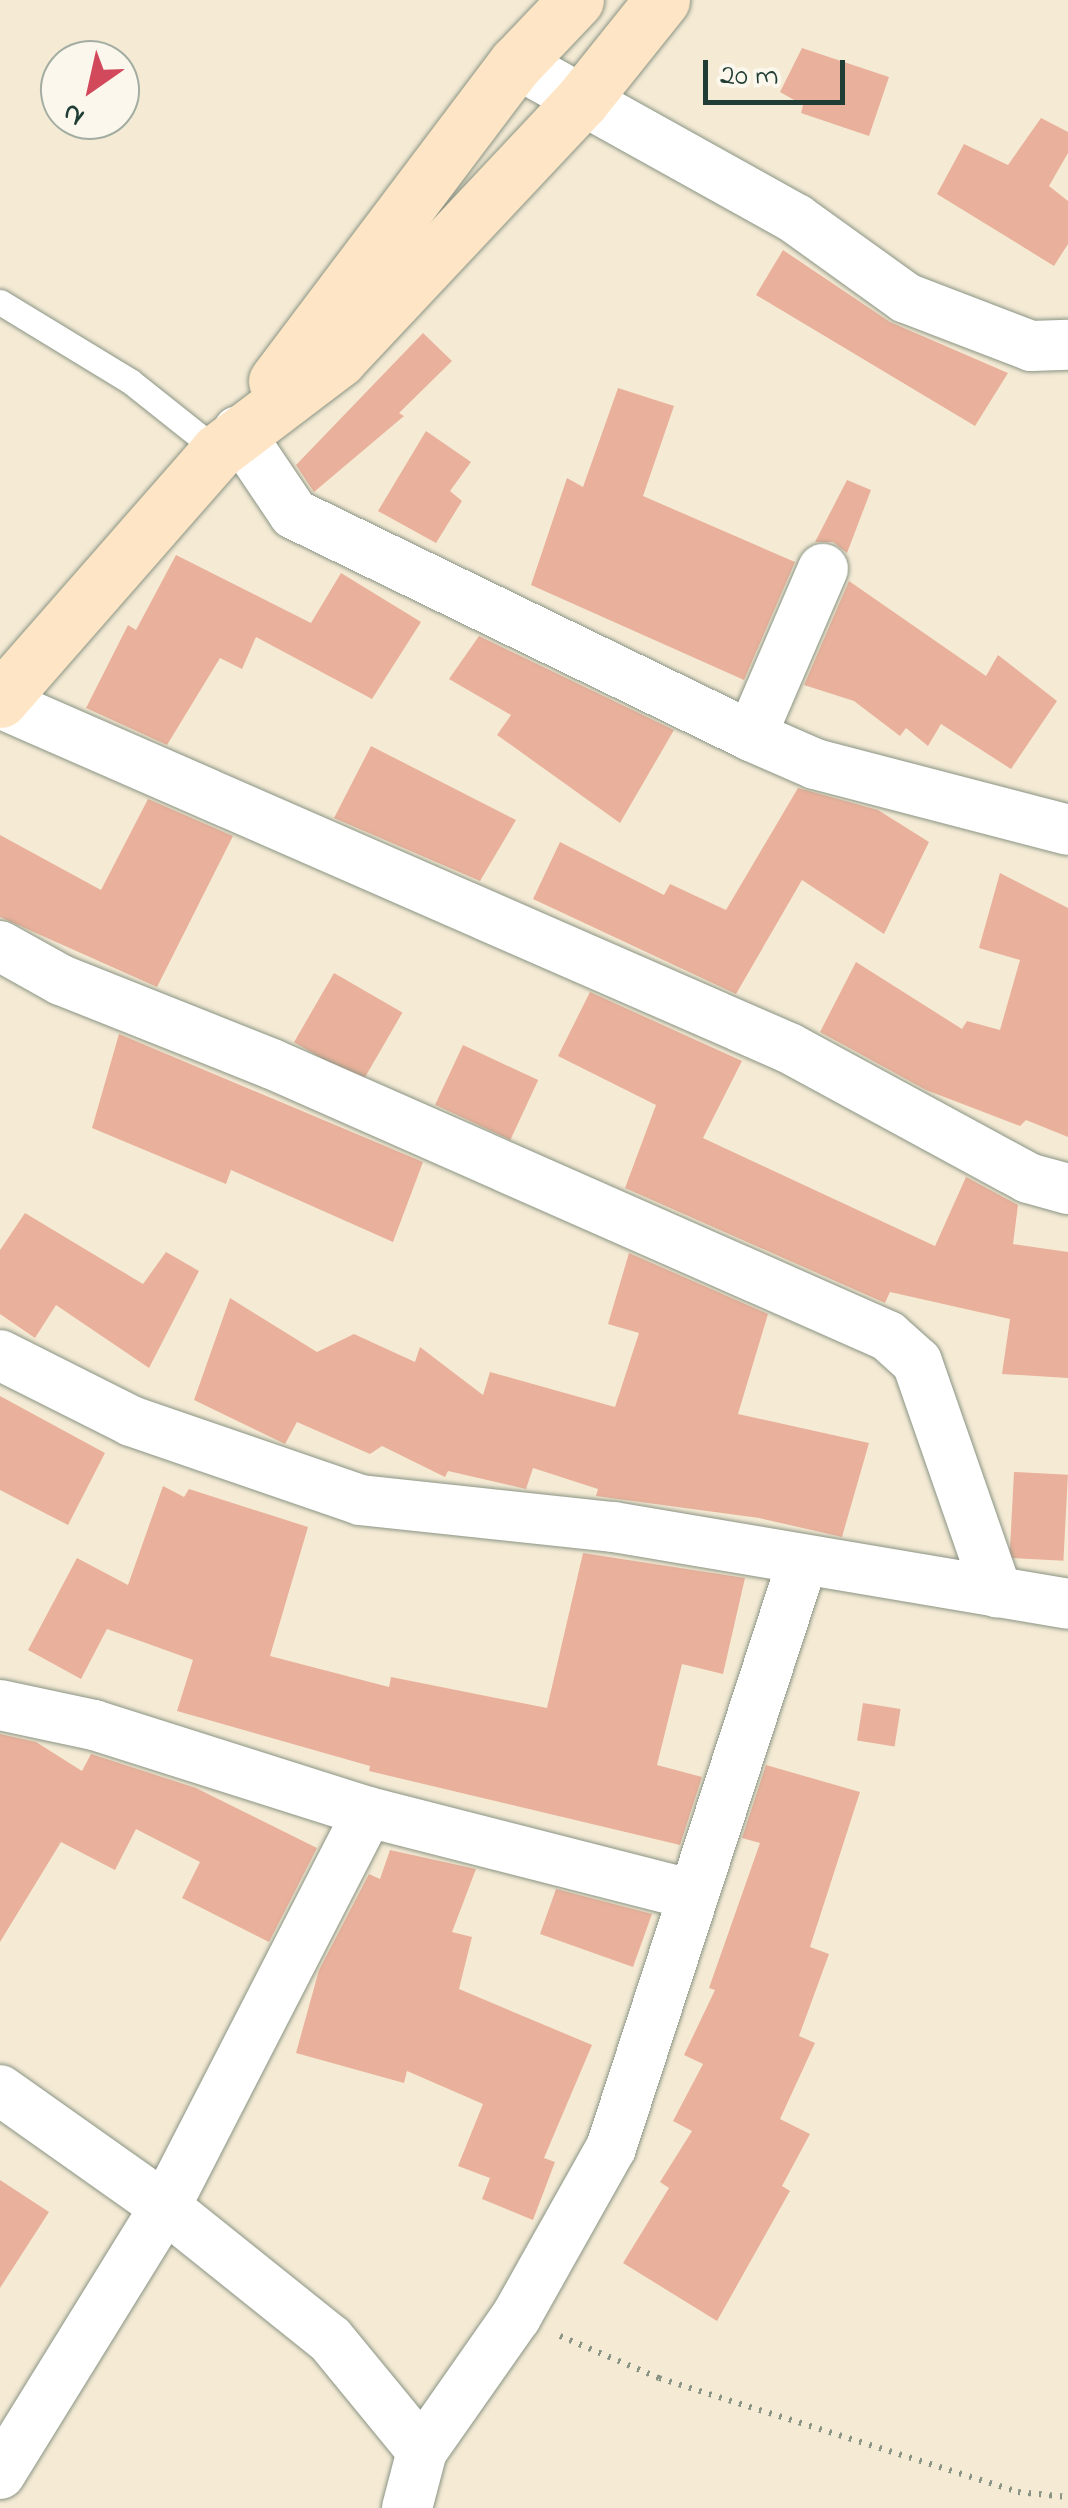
<!DOCTYPE html>
<html>
<head>
<meta charset="utf-8">
<style>
  body { margin:0 }
  #map { position:relative; width:1068px; height:2508px; overflow:hidden; background:#f5ebd5; font-family:"Indie Flower",sans-serif }
  div>[style] { position:absolute }
  .building>* { inset:0; background:#e9b19b; transform-origin:0 0 }
  .path>* { height:6px; margin-top:-3px; transform-origin:0; background:repeating-linear-gradient(90deg,#8a9484 0 2.5px,transparent 0 10.5px) }
  .roads { filter:drop-shadow(0 0 2px #8a9484) drop-shadow(0 0 2px #8a9484) }
  .service>* { height:25px; margin:-12.5px; padding:0 12.5px; transform-origin:12.5px; border-radius:12.5px; background:#fff }
  .minor>* { height:50px; margin:-25px; padding:0 25px; transform-origin:25px; border-radius:25px; background:#fff }
  .secondary>* { height:55px; margin:-27.5px; padding:0 27.5px; transform-origin:27.5px; border-radius:27.5px; background:#fde5c5 }
  span { translate:-50% -50%; white-space:nowrap; text-align:center; line-height:1.15; -webkit-text-stroke:8px #fbf7ec; paint-order:stroke }
  .north { position:absolute; left:40px; top:40px; width:100px; height:100px; box-sizing:border-box; background:#fbf7ec; border:2px solid #a3ada2; border-radius:50%; rotate:214deg; font-size:28px; font-weight:700; line-height:40px; text-align:center; color:#1f3d34 }
  .north::after { content:''; display:block; margin:auto; width:35px; height:45px; background:#d1495b; clip-path:polygon(50% 0,100% 100%,50% 72%,0 100%) }
  .scale { position:absolute; left:703px; top:60px; width:142px; height:45px; box-sizing:border-box; border:5px solid #1f3d34; border-top:0; padding-left:12px; font-size:30px; line-height:35px; white-space:nowrap; color:#1f3d34; -webkit-text-stroke:8px #fbf7ec; paint-order:stroke }
</style>
</head>
<body>
<div id="map">
  <div class="building">
    <div style="clip-path:polygon(802px 48px,889px 77px,869px 136px,801px 113px,803px 105px,780px 92px)"></div>
    <div style="clip-path:polygon(1041px 118px,1068px 132px,1068px 153px,1049px 186px,1068px 201px,1068px 244px,1054px 266px,937px 194px,964px 144px,1008px 165px)"></div>
    <div style="clip-path:polygon(783px 250px,890px 322px,1008px 373px,975px 426px,756px 295px)"></div>
    <div style="clip-path:polygon(423px 333px,452px 361px,399px 413px,404px 416px,314px 492px,296px 465px)"></div>
    <div style="clip-path:polygon(618px 388px,674px 406px,643px 496px,795px 562px,744px 680px,531px 585px,567px 478px,583px 487px)"></div>
    <div style="clip-path:polygon(426px 431px,471px 462px,450px 491px,462px 501px,436px 543px,378px 511px)"></div>
    <div style="clip-path:polygon(847px 480px,871px 490px,847px 553px,833px 542px,815px 542px)"></div>
    <div style="clip-path:polygon(176px 555px,311px 623px,341px 573px,421px 622px,372px 699px,256px 637px,242px 669px,220px 658px,167px 745px,86px 708px,128px 625px,136px 630px)"></div>
    <div style="clip-path:polygon(849px 581px,986px 676px,998px 655px,1057px 701px,1011px 769px,941px 724px,928px 746px,906px 728px,900px 736px,854px 701px,804px 685px)"></div>
    <div style="clip-path:polygon(479px 636px,674px 730px,620px 823px,497px 735px,511px 715px,449px 679px)"></div>
    <div style="clip-path:polygon(371px 746px,516px 820px,480px 881px,334px 818px)"></div>
    <div style="clip-path:polygon(798px 788px,878px 810px,929px 842px,884px 934px,802px 880px,736px 994px,533px 899px,560px 842px,664px 895px,670px 884px,726px 910px)"></div>
    <div style="clip-path:polygon(148px 799px,233px 836px,157px 987px,0 917px,0 835px,101px 890px)"></div>
    <div style="clip-path:polygon(1000px 873px,1068px 908px,1068px 1137px,1026px 1120px,1020px 1126px,926px 1090px,820px 1032px,856px 962px,962px 1029px,967px 1021px,1000px 1030px,1020px 960px,979px 948px)"></div>
    <div style="left:334px;top:973px;width:79px;height:80px;rotate:30deg"></div>
    <div style="clip-path:polygon(590px 992px,742px 1061px,703px 1138px,935px 1246px,966px 1177px,1018px 1205px,1013px 1244px,1068px 1252px,1068px 1378px,1002px 1374px,1010px 1319px,890px 1292px,885px 1303px,625px 1188px,656px 1105px,558px 1056px)"></div>
    <div style="clip-path:polygon(119px 1034px,423px 1162px,393px 1242px,231px 1170px,226px 1184px,92px 1128px)"></div>
    <div style="left:463px;top:1045px;width:83px;height:66px;rotate:25deg"></div>
    <div style="clip-path:polygon(25px 1213px,143px 1284px,166px 1252px,199px 1271px,149px 1368px,56px 1305px,35px 1338px,0 1314px,0 1250px)"></div>
    <div style="clip-path:polygon(629px 1253px,768px 1314px,738px 1414px,869px 1443px,842px 1537px,759px 1518px,596px 1496px,598px 1489px,533px 1468px,526px 1489px,448px 1471px,445px 1477px,382px 1446px,370px 1454px,297px 1422px,285px 1444px,194px 1400px,230px 1298px,317px 1352px,354px 1334px,415px 1362px,420px 1347px,483px 1395px,490px 1372px,615px 1407px,639px 1333px,608px 1324px)"></div>
    <div style="clip-path:polygon(0 1396px,105px 1453px,68px 1525px,0 1490px)"></div>
    <div style="left:1014px;top:1472px;width:54px;height:86px;rotate:3deg"></div>
    <div style="clip-path:polygon(163px 1486px,184px 1497px,189px 1489px,308px 1527px,270px 1656px,389px 1687px,391px 1677px,547px 1708px,583px 1553px,745px 1578px,723px 1674px,682px 1664px,657px 1765px,702px 1777px,680px 1845px,369px 1771px,370px 1766px,177px 1711px,193px 1660px,107px 1629px,81px 1679px,28px 1650px,77px 1558px,128px 1585px)"></div>
    <div style="left:863px;top:1703px;width:38px;height:38px;rotate:9deg"></div>
    <div style="clip-path:polygon(0 1734px,36px 1742px,82px 1771px,91px 1754px,196px 1788px,317px 1848px,269px 1942px,182px 1898px,200px 1862px,136px 1829px,115px 1870px,61px 1842px,0 1942px)"></div>
    <div style="clip-path:polygon(766px 1765px,860px 1792px,810px 1947px,829px 1954px,799px 2036px,815px 2043px,780px 2119px,810px 2134px,782px 2186px,790px 2191px,717px 2321px,623px 2263px,669px 2188px,660px 2182px,692px 2131px,673px 2121px,703px 2064px,684px 2055px,715px 1990px,709px 1988px,760px 1843px,742px 1838px)"></div>
    <div style="clip-path:polygon(390px 1850px,476px 1869px,452px 1932px,472px 1937px,459px 1989px,592px 2045px,544px 2158px,555px 2162px,533px 2220px,482px 2199px,490px 2178px,458px 2166px,483px 2104px,407px 2071px,404px 2083px,296px 2053px,319px 1970px,369px 1874px,380px 1879px)"></div>
    <div style="clip-path:polygon(556px 1889px,652px 1914px,633px 1967px,540px 1934px)"></div>
    <div style="clip-path:polygon(0 2180px,49px 2212px,0 2288px)"></div>
  </div>
  <div class="path">
    <div style="left:560px;top:2336px;width:108px;rotate:23deg"></div>
    <div style="left:659px;top:2378px;width:377px;rotate:17.6deg"></div>
    <div style="left:1018px;top:2492px;width:50px;rotate:5.7deg"></div>
  </div>
  <div class="roads">
    <div class="service">
      <div style="left:0;top:302px;width:152px;rotate:31.3deg"></div>
      <div style="left:130px;top:381px;width:112px;rotate:38.5deg"></div>
    </div>
    <div class="minor">
      <div style="left:516px;top:63px;width:321px;rotate:29.1deg"></div>
      <div style="left:796px;top:219px;width:135px;rotate:35.7deg"></div>
      <div style="left:906px;top:298px;width:134px;rotate:21deg"></div>
      <div style="left:1031px;top:346px;width:37px;rotate:-2deg"></div>
      <div style="left:238px;top:431px;width:100px;rotate:56deg"></div>
      <div style="left:294px;top:514px;width:508px;rotate:25.91deg"></div>
      <div style="left:751px;top:736px;width:70px;rotate:23.6deg"></div>
      <div style="left:815px;top:764px;width:261px;rotate:14.6deg"></div>
      <div style="left:0;top:703px;width:861px;rotate:23.62deg"></div>
      <div style="left:789px;top:1048px;width:272px;rotate:28.5deg"></div>
      <div style="left:1028px;top:1178px;width:41px;rotate:15.4deg"></div>
      <div style="left:751px;top:736px;width:182px;rotate:-66.7deg"></div>
      <div style="left:0;top:946px;width:70px;rotate:29.1deg"></div>
      <div style="left:61px;top:980px;width:227px;rotate:21.7deg"></div>
      <div style="left:272px;top:1064px;width:673px;rotate:23.82deg"></div>
      <div style="left:888px;top:1336px;width:39px;rotate:42deg"></div>
      <div style="left:917px;top:1362px;width:244px;rotate:70.8deg"></div>
      <div style="left:0;top:1355px;width:147px;rotate:26.7deg"></div>
      <div style="left:131px;top:1421px;width:242px;rotate:19deg"></div>
      <div style="left:360px;top:1500px;width:255px;rotate:6.1deg"></div>
      <div style="left:614px;top:1527px;width:460px;rotate:9.6deg"></div>
      <div style="left:0;top:1705px;width:96px;rotate:12deg"></div>
      <div style="left:94px;top:1725px;width:287px;rotate:17.6deg"></div>
      <div style="left:368px;top:1812px;width:332px;rotate:14.3deg"></div>
      <div style="left:0;top:2090px;width:202px;rotate:35.3deg"></div>
      <div style="left:165px;top:2207px;width:211px;rotate:38.7deg"></div>
      <div style="left:330px;top:2339px;width:145px;rotate:50.6deg"></div>
      <div style="left:0;top:2474px;width:314px;rotate:-58.3deg"></div>
      <div style="left:165px;top:2207px;width:444px;rotate:-62.8deg"></div>
      <div style="left:407px;top:2508px;width:59px;rotate:-75.3deg"></div>
      <div style="left:422px;top:2451px;width:164px;rotate:-55deg"></div>
      <div style="left:516px;top:2317px;width:194px;rotate:-60.7deg"></div>
      <div style="left:611px;top:2148px;width:619px;rotate:-71.92deg"></div>
    </div>
    <div class="secondary">
      <div style="left:276px;top:381px;width:398px;rotate:-53deg"></div>
      <div style="left:516px;top:63px;width:87px;rotate:-46.4deg"></div>
      <div style="left:0;top:700px;width:331px;rotate:-48.8deg"></div>
      <div style="left:218px;top:451px;width:152px;rotate:-37.2deg"></div>
      <div style="left:339px;top:359px;width:355px;rotate:-46.8deg"></div>
      <div style="left:582px;top:100px;width:128px;rotate:-51.3deg"></div>
    </div>
  </div>
  <div class="north">N</div>
  <div class="scale">20 m</div>
</div>
</body>
</html>
